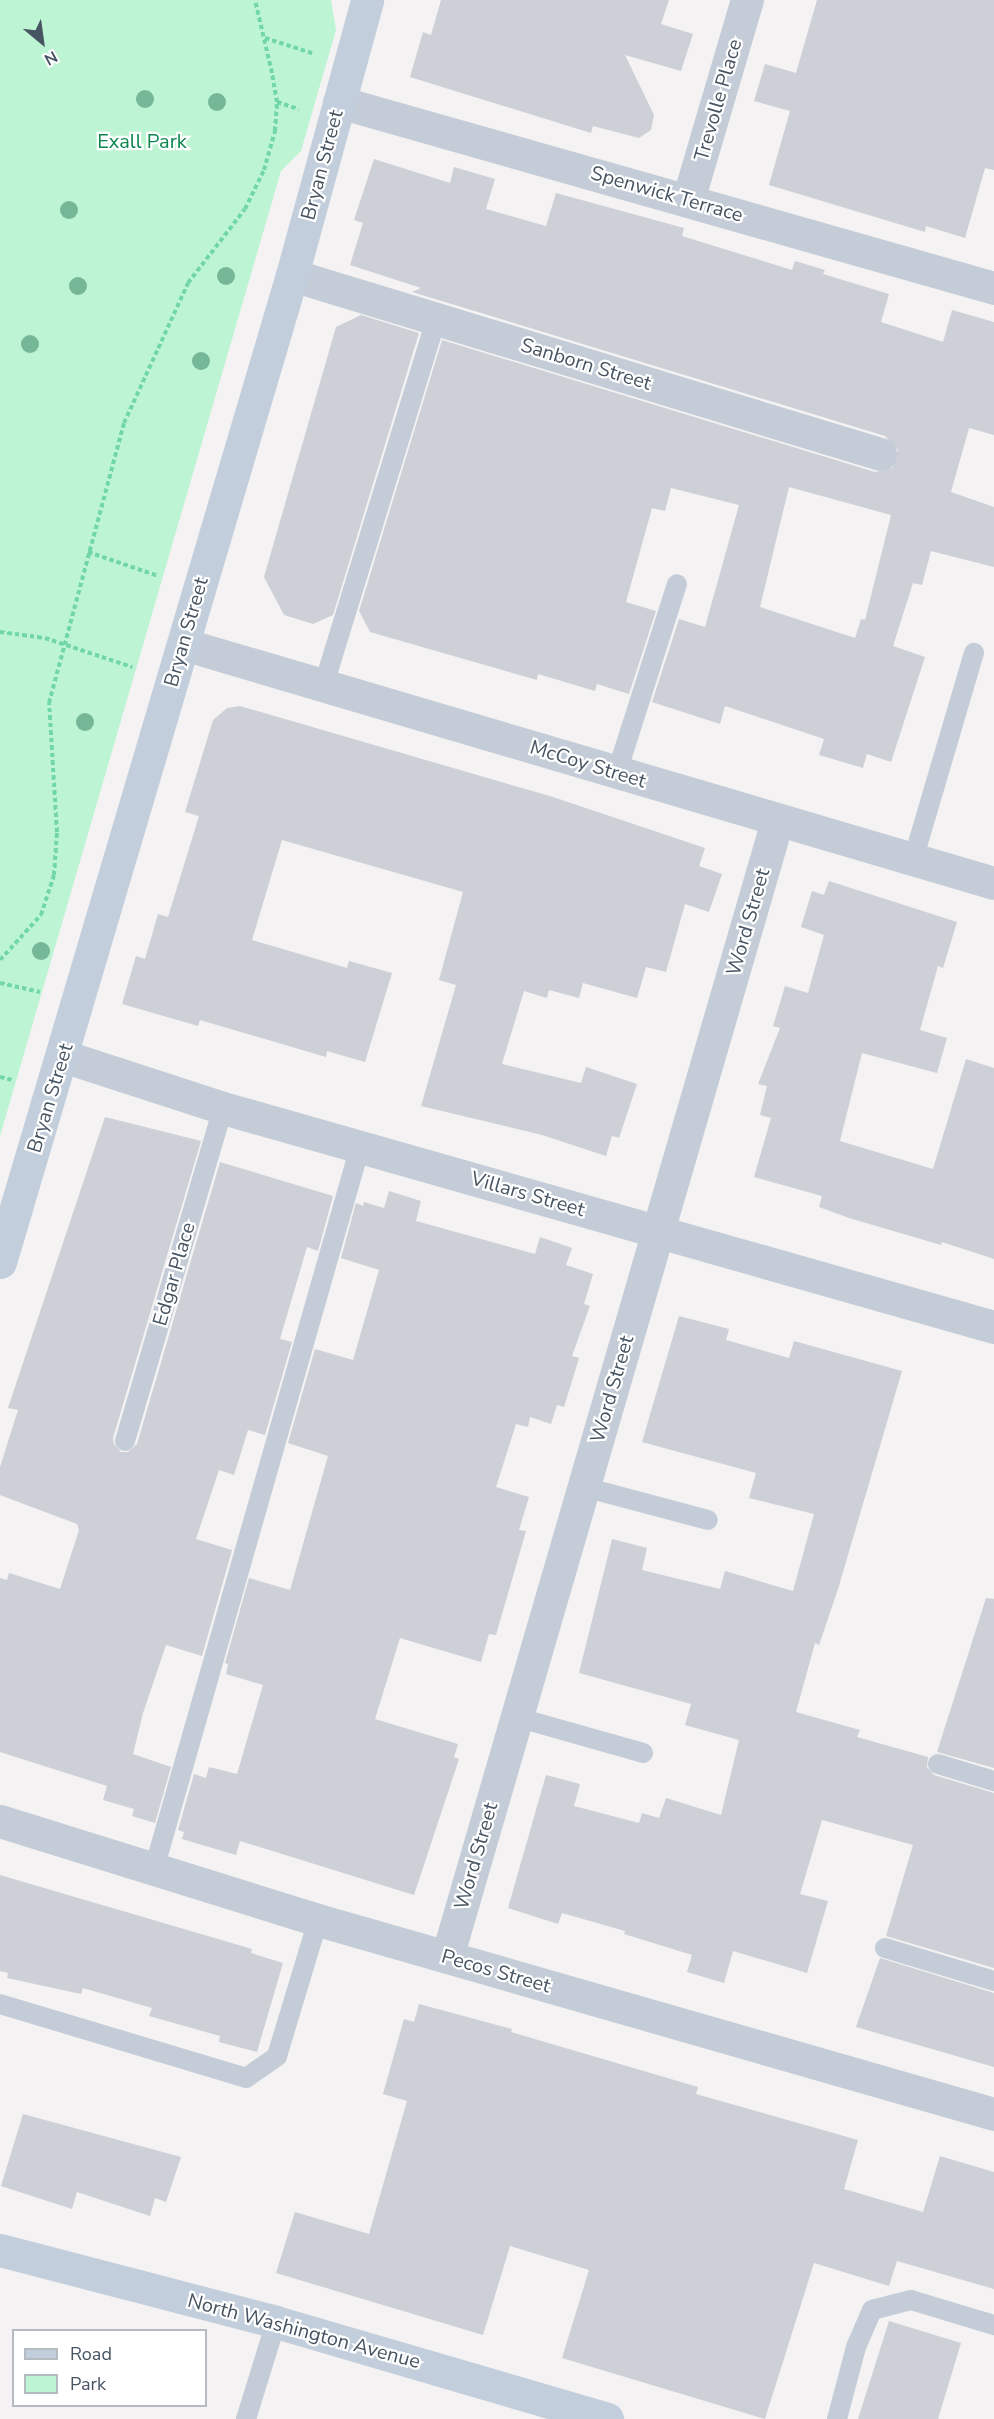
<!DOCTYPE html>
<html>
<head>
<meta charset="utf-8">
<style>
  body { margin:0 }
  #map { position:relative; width:994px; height:2419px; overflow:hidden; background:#f4f2f2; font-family:"Nunito Sans",sans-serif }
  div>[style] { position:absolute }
  .green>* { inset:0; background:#bdf4d4 }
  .building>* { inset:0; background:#cdd0d7 }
  .path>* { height:4px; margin-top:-2px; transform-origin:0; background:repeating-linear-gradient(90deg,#71d7a8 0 4.5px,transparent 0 7.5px) }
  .lane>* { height:20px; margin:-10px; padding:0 10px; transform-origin:10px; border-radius:10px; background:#c4cdd7 }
  .street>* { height:33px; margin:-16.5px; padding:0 16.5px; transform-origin:16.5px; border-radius:16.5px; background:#c4cdd7 }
  .secondary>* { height:33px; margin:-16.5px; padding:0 16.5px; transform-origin:16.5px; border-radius:16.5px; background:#c3cedc }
  .trees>* { width:18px; height:18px; margin:-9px; border-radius:50%; background:#76b798 }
  span { translate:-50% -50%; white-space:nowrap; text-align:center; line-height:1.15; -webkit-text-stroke:4.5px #fff; paint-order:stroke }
  .street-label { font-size:20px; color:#475462 }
  .park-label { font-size:20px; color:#0e874f }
  .legend { position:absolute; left:12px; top:2329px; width:195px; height:78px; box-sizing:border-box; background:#fff; border:2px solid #b5bbc0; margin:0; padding:8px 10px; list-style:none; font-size:18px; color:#475462 }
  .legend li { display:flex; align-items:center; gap:12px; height:30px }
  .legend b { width:30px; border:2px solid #b5bbc0 }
  .north { position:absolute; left:12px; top:12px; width:60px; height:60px; -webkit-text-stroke:4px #fff; paint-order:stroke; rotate:151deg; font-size:16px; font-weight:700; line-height:24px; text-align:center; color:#475462 }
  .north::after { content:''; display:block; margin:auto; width:21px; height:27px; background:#475462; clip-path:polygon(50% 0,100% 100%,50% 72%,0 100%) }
</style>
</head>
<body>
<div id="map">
  <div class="green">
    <div style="clip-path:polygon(0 0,331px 0,336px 30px,301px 151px,281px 171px,0 1136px)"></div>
  </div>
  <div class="building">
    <div style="clip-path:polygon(441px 0,669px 0,661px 24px,693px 34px,681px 71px,625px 55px,654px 115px,651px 130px,639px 138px,593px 126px,591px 133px,410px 77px,423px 32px,431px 35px)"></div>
    <div style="clip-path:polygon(817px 0,994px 0,994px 170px,985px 168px,965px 238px,926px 226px,925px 232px,769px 185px,790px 111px,754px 101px,765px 64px,796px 73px)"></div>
    <div style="clip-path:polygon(evenodd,374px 159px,450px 183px,454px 167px,495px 179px,486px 209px,546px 226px,556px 193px,684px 228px,682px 236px,792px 270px,795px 261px,825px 270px,823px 274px,889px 294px,881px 322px,943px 342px,952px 310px,994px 322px,994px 435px,969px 428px,951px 492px,994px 507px,994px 567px,931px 551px,922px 585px,913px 583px,893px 646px,925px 657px,891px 762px,867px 754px,863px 768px,819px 755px,824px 739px,725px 706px,720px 724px,652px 702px,679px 619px,705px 627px,739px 505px,671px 488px,665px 511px,652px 508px,626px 602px,656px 611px,629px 694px,597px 684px,595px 691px,538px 674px,537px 680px,370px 632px,359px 611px,442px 340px,875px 472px,892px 468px,898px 450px,885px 436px,412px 292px,421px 288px,350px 265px,363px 223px,354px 220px,374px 159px,789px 487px,891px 515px,865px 620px,861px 619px,855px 638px,760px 607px,789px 487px)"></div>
    <div style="clip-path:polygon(361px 315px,419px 333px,333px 615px,313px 624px,284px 615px,264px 577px,336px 327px)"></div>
    <div style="clip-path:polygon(240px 706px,553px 797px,705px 848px,699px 866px,722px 874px,709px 912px,685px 904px,666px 972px,646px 967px,637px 998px,583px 983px,579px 998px,549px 990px,547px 998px,524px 991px,502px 1064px,581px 1083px,586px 1067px,637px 1084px,619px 1138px,612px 1136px,606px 1156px,542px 1135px,421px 1106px,456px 985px,439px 980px,463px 892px,282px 840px,252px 940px,347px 968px,349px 961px,392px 973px,365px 1062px,327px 1051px,326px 1057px,200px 1020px,198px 1026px,122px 1004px,136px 956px,145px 959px,158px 914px,168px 917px,199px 816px,185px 812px,213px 720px,227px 708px)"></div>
    <div style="clip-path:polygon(829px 881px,957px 922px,943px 968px,938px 966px,920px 1030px,947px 1038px,937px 1073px,862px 1053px,840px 1141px,933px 1169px,966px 1059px,994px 1068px,994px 1259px,942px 1242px,941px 1245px,849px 1218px,819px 1207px,822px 1196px,754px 1177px,771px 1118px,760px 1115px,767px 1086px,758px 1084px,780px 1028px,773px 1026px,785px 986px,808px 993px,824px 935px,801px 927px,812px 891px,824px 895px)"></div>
    <div style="clip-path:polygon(105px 1117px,201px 1141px,113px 1438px,114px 1444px,121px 1452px,128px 1452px,137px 1444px,220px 1162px,333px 1196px,318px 1251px,307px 1247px,280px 1339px,292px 1342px,265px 1435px,248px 1430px,234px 1475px,219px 1470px,196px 1539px,232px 1550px,202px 1656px,166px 1645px,143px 1713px,133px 1754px,171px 1767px,155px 1823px,132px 1816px,134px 1809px,103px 1800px,107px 1786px,0 1752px,0 1578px,7px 1580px,9px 1573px,60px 1589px,79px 1530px,77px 1524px,0 1495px,0 1467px,18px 1410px,8px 1408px)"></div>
    <div style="clip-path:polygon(389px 1191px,421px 1201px,416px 1221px,535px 1254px,540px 1237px,572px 1248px,566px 1265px,593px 1274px,584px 1304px,590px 1306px,572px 1356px,579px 1358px,564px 1407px,557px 1405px,551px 1424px,530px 1417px,528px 1427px,516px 1424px,496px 1487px,529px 1497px,519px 1530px,526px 1531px,496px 1635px,489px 1634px,481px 1662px,400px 1638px,375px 1719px,458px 1744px,454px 1757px,459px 1759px,414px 1895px,240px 1841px,236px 1855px,182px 1839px,184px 1832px,178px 1830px,194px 1774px,206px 1778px,209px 1767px,237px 1774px,263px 1685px,226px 1674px,228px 1664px,225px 1663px,249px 1578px,290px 1590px,328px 1456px,288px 1443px,315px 1349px,353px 1360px,379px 1270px,341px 1258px,356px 1203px,363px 1206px,364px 1202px,384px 1208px)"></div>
    <div style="clip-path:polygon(679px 1316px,729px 1329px,726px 1340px,789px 1358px,794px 1341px,902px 1371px,838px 1589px,819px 1645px,815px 1643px,796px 1712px,860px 1730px,857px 1737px,928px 1757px,927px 1767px,934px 1775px,994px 1793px,994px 1968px,886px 1936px,913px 1845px,822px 1820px,800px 1894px,828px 1901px,807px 1973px,733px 1951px,724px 1983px,687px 1972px,692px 1955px,624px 1934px,625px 1931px,562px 1913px,558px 1924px,508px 1908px,546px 1775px,580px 1784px,574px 1806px,639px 1823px,642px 1813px,659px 1818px,666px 1798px,721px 1815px,739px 1740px,685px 1725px,691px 1704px,579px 1673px,612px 1539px,647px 1548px,642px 1570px,720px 1589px,725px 1571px,793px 1591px,814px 1514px,749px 1498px,756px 1473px,642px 1442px)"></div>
    <div style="clip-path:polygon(986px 1598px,994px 1599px,994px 1768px,937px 1752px)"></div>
    <div style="clip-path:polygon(0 1875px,252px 1949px,251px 1953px,283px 1963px,257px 2052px,219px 2042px,220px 2036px,149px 2016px,152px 2008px,83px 1988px,81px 1994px,7px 1978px,8px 1973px,0 1971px)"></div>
    <div style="clip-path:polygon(880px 1958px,994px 1993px,994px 2067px,856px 2027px)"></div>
    <div style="clip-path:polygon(419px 2004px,512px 2029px,511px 2032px,698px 2087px,696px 2094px,858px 2140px,844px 2189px,923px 2212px,940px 2156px,994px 2172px,994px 2289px,897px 2261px,889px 2286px,814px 2263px,765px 2419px,562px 2358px,589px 2270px,510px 2246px,483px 2335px,276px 2273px,295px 2212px,369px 2234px,407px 2101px,383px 2094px,404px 2019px,414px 2022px)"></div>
    <div style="clip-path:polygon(23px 2114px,181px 2157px,166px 2202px,155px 2198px,150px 2216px,77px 2192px,72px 2209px,1px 2186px)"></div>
    <div style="clip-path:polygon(889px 2321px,961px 2343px,938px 2419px,858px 2419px)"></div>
  </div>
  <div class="path">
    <div style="left:265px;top:38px;width:52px;rotate:17.7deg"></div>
    <div style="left:277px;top:102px;width:23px;rotate:18deg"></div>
    <div style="left:88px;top:552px;width:74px;rotate:18.9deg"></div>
    <div style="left:0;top:632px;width:45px;rotate:7.6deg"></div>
    <div style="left:45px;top:638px;width:92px;rotate:18.4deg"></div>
    <div style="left:0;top:960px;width:61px;rotate:-47.7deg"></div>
    <div style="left:41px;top:915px;width:42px;rotate:-72deg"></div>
    <div style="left:54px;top:875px;width:43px;rotate:-86deg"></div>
    <div style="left:57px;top:832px;width:129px;rotate:-93.5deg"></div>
    <div style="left:49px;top:703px;width:290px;rotate:-75deg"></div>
    <div style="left:124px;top:423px;width:154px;rotate:-65.4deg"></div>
    <div style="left:188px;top:283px;width:93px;rotate:-52.4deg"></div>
    <div style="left:245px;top:209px;width:43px;rotate:-64deg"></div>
    <div style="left:264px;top:170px;width:41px;rotate:-74.2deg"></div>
    <div style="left:275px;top:131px;width:29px;rotate:-86deg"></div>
    <div style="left:277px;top:102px;width:29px;rotate:-100deg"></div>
    <div style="left:272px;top:73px;width:75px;rotate:-103.1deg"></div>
    <div style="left:0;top:983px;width:41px;rotate:12.7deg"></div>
    <div style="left:0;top:1077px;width:12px;rotate:14deg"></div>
  </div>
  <div class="lane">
    <div style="left:324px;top:684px;width:382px;rotate:-72.9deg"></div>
    <div style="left:617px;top:772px;width:197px;rotate:-72.3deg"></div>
    <div style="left:913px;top:860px;width:216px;rotate:-73.6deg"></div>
    <div style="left:125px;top:1441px;width:347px;rotate:-73.6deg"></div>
    <div style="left:584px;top:1487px;width:128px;rotate:14.9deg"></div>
    <div style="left:516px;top:1717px;width:132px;rotate:15.8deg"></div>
    <div style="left:938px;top:1764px;width:59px;rotate:16.9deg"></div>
    <div style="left:154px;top:1869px;width:751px;rotate:-74.08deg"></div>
    <div style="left:885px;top:1948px;width:114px;rotate:16.8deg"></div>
    <div style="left:0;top:2004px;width:257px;rotate:16.7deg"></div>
    <div style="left:246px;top:2078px;width:38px;rotate:-35deg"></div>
    <div style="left:277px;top:2056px;width:142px;rotate:-73.2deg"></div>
    <div style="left:246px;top:2419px;width:102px;rotate:-72.8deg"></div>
    <div style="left:837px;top:2419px;width:74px;rotate:-75.2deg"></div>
    <div style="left:856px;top:2347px;width:40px;rotate:-66.6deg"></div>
    <div style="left:872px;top:2310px;width:40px;rotate:-14.4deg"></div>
    <div style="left:911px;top:2300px;width:87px;rotate:16.8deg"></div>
  </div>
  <div class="street">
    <div style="left:339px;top:102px;width:681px;rotate:15.85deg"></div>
    <div style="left:688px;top:200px;width:209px;rotate:-73.6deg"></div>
    <div style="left:292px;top:275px;width:615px;rotate:16.93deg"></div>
    <div style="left:183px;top:644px;width:845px;rotate:16.42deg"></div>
    <div style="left:63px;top:1056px;width:168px;rotate:18deg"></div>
    <div style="left:223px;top:1108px;width:801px;rotate:15.86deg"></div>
    <div style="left:0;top:1821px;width:333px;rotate:17.3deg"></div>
    <div style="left:318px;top:1920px;width:703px;rotate:16.01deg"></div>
    <div style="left:447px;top:1957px;width:1183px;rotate:-73.8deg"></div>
  </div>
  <div class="secondary">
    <div style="left:0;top:1262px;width:1029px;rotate:-73.52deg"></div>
    <div style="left:292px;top:275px;width:285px;rotate:-74.7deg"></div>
    <div style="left:0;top:2250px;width:285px;rotate:14.6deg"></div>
    <div style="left:276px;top:2322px;width:345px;rotate:16.3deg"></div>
  </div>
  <div class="trees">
    <div style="left:145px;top:99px"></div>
    <div style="left:217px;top:102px"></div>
    <div style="left:69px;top:210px"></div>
    <div style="left:226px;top:276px"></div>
    <div style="left:78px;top:286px"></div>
    <div style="left:30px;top:344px"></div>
    <div style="left:201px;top:361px"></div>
    <div style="left:85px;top:722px"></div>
    <div style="left:41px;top:951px"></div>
  </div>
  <div class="street-label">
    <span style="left:718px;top:100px;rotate:-74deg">Trevolle Place</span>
    <span style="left:322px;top:165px;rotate:-75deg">Bryan Street</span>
    <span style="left:667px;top:194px;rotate:16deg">Spenwick Terrace</span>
    <span style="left:586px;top:364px;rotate:17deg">Sanborn Street</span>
    <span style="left:186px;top:632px;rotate:-74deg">Bryan Street</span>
    <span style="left:588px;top:764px;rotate:17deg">McCoy Street</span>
    <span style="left:748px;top:922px;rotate:-74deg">Word Street</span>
    <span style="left:50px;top:1098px;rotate:-73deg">Bryan Street</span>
    <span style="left:528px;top:1194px;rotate:16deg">Villars Street</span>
    <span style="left:174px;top:1274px;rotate:-74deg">Edgar Place</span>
    <span style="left:612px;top:1389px;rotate:-74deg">Word Street</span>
    <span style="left:476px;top:1856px;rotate:-74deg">Word Street</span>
    <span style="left:496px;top:1971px;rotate:16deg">Pecos Street</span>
    <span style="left:304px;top:2331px;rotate:15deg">North Washington Avenue</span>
  </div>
  <div class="park-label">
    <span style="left:142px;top:141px">Exall Park</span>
  </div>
  <ul class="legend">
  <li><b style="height:8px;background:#c3cedc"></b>Road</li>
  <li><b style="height:16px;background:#bdf4d4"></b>Park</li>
  </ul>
  <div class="north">N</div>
</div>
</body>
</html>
